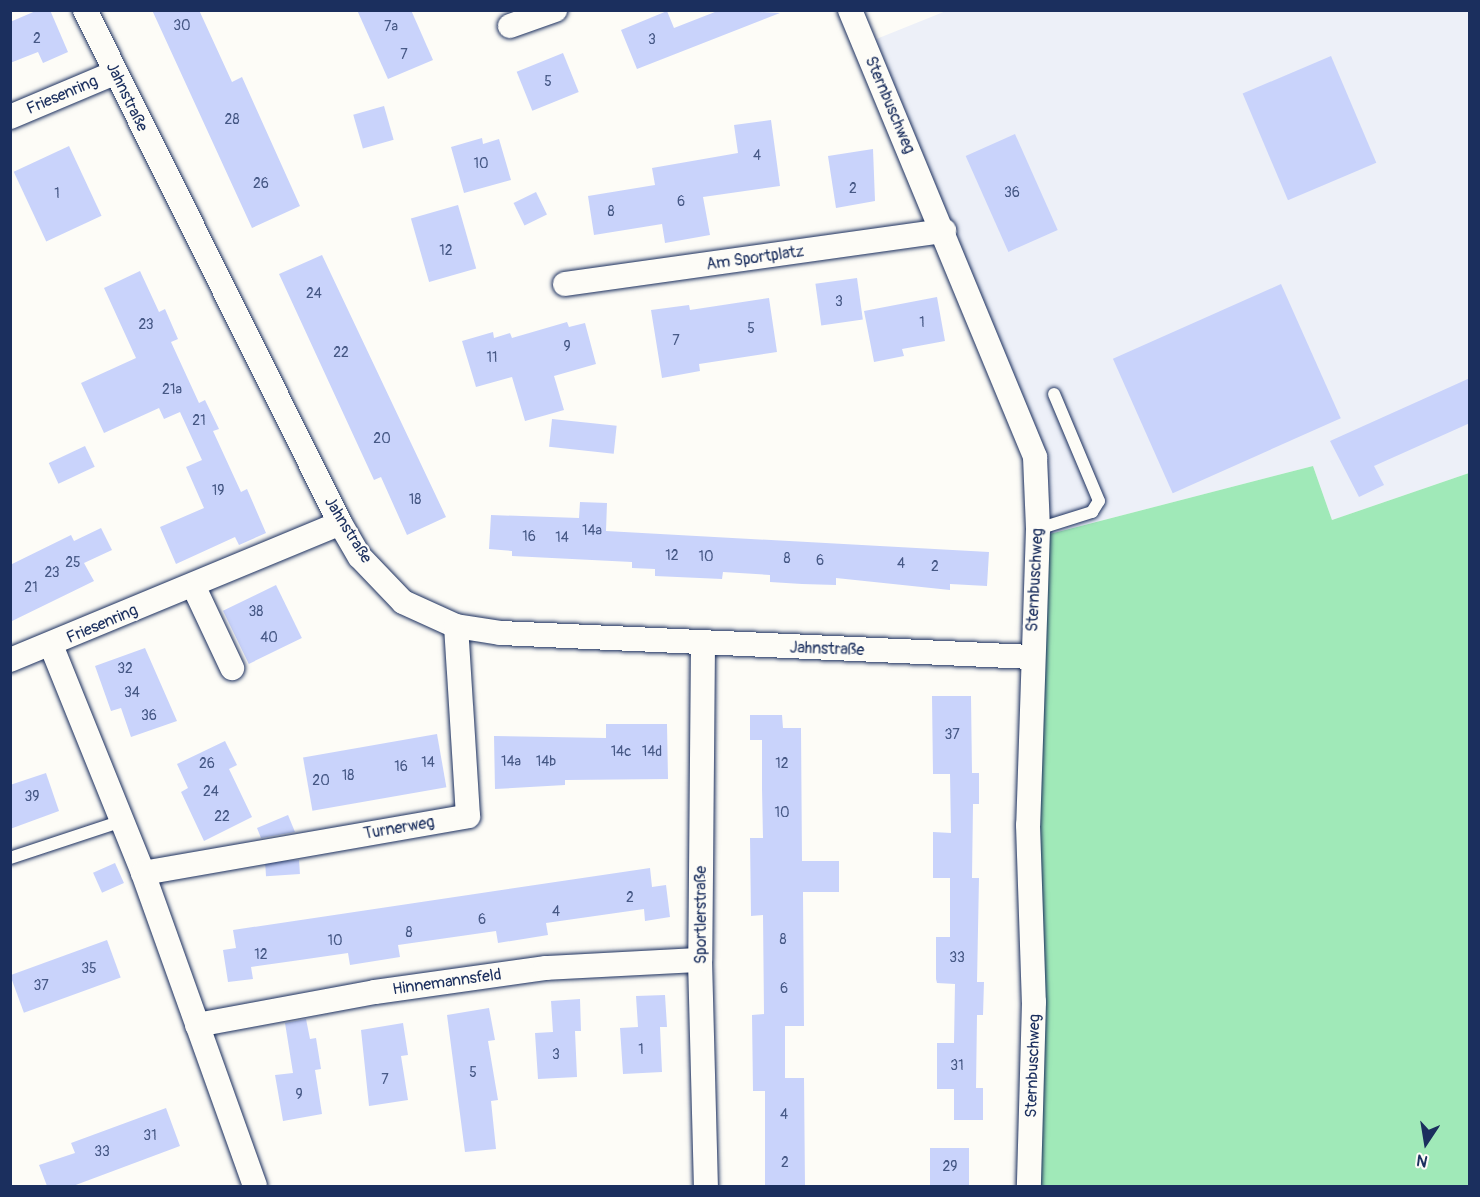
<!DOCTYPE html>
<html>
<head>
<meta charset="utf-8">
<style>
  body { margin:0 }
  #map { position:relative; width:1480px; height:1197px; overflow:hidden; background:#fdfcf7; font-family:Pangolin,sans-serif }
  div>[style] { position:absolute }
  .built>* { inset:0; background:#edf0f8 }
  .green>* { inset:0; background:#a0e9b8 }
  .building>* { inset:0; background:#c9d3fb; transform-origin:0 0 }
  .roads { filter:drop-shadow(0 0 2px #1b2f5e) drop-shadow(0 0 2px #1b2f5e) }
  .lane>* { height:12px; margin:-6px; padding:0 6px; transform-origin:6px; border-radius:6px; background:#fdfcf7 }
  .street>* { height:24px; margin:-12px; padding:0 12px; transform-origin:12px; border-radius:12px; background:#fdfcf7 }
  span { translate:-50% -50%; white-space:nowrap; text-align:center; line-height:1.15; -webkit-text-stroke:4.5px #fdfcf7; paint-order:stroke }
  .number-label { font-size:14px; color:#465885 }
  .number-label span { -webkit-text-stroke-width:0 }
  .street-label { font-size:16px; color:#1b2f5e }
  .frame { position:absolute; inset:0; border:12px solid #1b2f5e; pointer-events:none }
  .north { position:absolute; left:1396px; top:1113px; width:60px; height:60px; -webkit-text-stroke:4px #fdfcf7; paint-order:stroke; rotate:192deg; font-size:16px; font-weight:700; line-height:24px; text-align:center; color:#1b2f5e }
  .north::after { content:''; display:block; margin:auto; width:21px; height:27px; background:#1b2f5e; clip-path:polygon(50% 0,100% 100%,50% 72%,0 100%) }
</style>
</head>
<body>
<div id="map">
  <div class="built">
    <div style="clip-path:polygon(946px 11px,1469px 11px,1469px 473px,1332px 520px,1313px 466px,1038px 537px,1035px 457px,864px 44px)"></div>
  </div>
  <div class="green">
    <div style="clip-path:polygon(1313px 466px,1332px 520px,1469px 473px,1469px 1186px,1029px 1186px,1038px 537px)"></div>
  </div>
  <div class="building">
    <div style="clip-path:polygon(38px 10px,50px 10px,68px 52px,43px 63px,38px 52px,10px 63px,10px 22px)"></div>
    <div style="clip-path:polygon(152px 10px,199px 10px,232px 82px,242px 77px,300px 206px,252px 228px)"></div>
    <div style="clip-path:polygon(357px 10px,411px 10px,433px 60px,388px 79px)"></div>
    <div style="clip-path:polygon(720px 10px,780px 13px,637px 69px,621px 30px,667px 11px,674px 28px)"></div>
    <div style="left:563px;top:53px;width:42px;height:50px;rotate:68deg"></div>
    <div style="left:1331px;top:56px;width:116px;height:96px;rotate:67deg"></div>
    <div style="left:384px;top:106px;width:35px;height:32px;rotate:74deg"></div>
    <div style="clip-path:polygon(771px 120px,780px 186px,703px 197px,710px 235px,665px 243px,662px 224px,594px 235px,588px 196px,655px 185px,652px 168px,738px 153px,734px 125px)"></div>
    <div style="left:1015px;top:134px;width:105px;height:54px;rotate:66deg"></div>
    <div style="clip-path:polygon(482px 138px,483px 144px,499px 139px,511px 180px,464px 193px,451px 147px)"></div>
    <div style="left:69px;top:146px;width:77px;height:61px;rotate:65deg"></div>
    <div style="clip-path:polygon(873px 149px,875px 201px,836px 208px,828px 156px)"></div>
    <div style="left:536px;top:192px;width:25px;height:25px;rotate:64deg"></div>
    <div style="left:458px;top:205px;width:66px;height:49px;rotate:74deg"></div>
    <div style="clip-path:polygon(322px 255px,446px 517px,407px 535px,381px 477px,374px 480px,279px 274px)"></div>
    <div style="clip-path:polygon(140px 271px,159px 312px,165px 309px,178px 339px,171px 342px,199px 403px,205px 400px,219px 429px,213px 431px,241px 492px,247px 489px,266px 533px,239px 545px,235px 537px,176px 564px,160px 527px,204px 508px,186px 467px,202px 460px,180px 412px,164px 419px,159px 408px,104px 433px,81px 383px,136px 358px,104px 288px)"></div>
    <div style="left:857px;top:278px;width:42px;height:42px;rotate:82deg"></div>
    <div style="left:1281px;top:284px;width:147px;height:184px;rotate:66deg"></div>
    <div style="clip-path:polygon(937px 297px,945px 341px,902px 349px,904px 356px,874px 362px,864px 311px)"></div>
    <div style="clip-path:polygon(769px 298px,777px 352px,699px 364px,700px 371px,662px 378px,651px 310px,689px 305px,690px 310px)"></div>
    <div style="clip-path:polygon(567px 322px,569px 327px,585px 323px,596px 364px,554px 376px,564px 410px,525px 421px,512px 377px,476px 387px,462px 341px,493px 332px,494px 338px,510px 333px,512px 338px)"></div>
    <div style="clip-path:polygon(1470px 378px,1470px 423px,1374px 466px,1384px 485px,1359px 497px,1330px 441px)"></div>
    <div style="left:552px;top:419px;width:65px;height:28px;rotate:6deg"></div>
    <div style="left:85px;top:446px;width:23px;height:40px;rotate:65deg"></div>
    <div style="clip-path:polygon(580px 502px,607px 503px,606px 531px,989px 552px,987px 586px,950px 584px,950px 590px,836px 578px,836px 585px,802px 584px,770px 582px,770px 575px,723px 572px,722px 579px,655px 576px,655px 569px,632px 568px,632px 562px,512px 556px,512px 551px,489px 549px,491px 515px,579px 518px)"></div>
    <div style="clip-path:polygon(101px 528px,112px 550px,84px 563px,94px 581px,10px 622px,10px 565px,71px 535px,74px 541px)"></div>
    <div style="left:276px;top:585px;width:59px;height:59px;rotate:64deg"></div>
    <div style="clip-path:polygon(145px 648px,177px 721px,131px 737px,121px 708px,111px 711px,95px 666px)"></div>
    <div style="clip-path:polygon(932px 696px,971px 696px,972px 773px,979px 773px,979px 804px,973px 804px,972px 878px,979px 878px,977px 982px,984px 982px,983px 1015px,977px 1015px,976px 1088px,983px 1088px,983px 1120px,954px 1120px,954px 1089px,937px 1089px,937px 1043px,954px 1043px,955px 984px,937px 983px,936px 979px,936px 937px,950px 937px,950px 878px,933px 878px,933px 832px,951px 833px,950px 774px,933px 774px)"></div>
    <div style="clip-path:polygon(750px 715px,782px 715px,783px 728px,801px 728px,802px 861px,839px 861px,839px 892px,803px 892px,804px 1026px,785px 1026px,785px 1078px,804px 1078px,805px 1186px,765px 1186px,765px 1091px,753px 1091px,752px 1015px,764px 1014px,763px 915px,751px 916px,750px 838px,763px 838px,762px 789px,762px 740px,750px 740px)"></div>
    <div style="clip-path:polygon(606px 724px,667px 724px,668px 779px,565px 780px,565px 785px,495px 789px,494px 736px,606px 738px)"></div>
    <div style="left:437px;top:734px;width:54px;height:136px;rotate:80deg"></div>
    <div style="clip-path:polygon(225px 741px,237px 765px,229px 769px,252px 817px,204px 841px,181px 792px,188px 788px,177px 764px)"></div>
    <div style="clip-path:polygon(46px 773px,59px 811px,10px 829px,10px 785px)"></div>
    <div style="clip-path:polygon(288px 815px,295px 832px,261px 838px,257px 828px)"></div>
    <div style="left:299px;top:860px;width:14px;height:34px;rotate:86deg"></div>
    <div style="left:115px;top:863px;width:22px;height:24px;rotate:66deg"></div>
    <div style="clip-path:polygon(650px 868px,652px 887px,666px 885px,670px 917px,645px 921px,644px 909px,546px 923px,548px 935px,498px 943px,496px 931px,398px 945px,400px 957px,350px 965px,348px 953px,300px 960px,251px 967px,253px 979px,228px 982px,223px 950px,236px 948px,233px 930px)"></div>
    <div style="left:107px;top:940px;width:40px;height:103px;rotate:70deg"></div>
    <div style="clip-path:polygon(665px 995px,667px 1027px,660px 1027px,662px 1072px,623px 1074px,620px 1028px,638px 1027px,636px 996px)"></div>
    <div style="clip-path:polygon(580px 999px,581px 1031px,575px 1031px,577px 1077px,538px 1079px,535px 1033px,553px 1032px,551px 1001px)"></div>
    <div style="clip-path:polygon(489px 1008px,495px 1040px,488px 1041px,498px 1100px,491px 1101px,496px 1149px,465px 1152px,447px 1015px)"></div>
    <div style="clip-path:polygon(306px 1019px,310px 1039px,316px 1038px,321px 1069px,315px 1070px,322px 1114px,283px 1121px,275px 1075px,293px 1073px,285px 1023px)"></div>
    <div style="clip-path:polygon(403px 1023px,408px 1055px,401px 1056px,408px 1100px,369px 1106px,361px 1030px)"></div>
    <div style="clip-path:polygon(166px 1108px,180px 1146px,73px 1186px,47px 1186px,39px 1165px,75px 1153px,71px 1143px)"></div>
    <div style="left:930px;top:1148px;width:39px;height:38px"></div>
  </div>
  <div class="roads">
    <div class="lane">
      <div style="left:1038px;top:529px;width:57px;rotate:-17.5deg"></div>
      <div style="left:1092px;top:512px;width:13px;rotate:-58deg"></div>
      <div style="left:1099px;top:501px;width:116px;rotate:-112.8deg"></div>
      <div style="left:10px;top:858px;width:118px;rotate:-18.3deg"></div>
    </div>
    <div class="street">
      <div style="left:85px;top:10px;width:573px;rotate:63.57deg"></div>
      <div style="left:340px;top:523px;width:39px;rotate:60deg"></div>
      <div style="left:360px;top:557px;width:62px;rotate:46.3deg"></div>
      <div style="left:403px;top:602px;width:58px;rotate:24.4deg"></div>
      <div style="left:456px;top:626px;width:46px;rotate:8.8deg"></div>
      <div style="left:501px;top:633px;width:531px;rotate:2.59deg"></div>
      <div style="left:850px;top:10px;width:484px;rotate:67.5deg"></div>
      <div style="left:1035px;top:457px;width:72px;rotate:87.6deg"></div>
      <div style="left:1038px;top:529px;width:296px;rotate:91.9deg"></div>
      <div style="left:1028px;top:825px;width:177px;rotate:88.1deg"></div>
      <div style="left:1034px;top:1002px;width:184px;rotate:91.6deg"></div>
      <div style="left:510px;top:26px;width:48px;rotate:-19.6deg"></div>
      <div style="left:10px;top:117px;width:113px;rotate:-22.9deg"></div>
      <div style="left:565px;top:284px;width:383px;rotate:-8deg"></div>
      <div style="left:193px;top:585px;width:92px;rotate:64.8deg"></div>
      <div style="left:703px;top:644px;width:316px;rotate:90.5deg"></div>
      <div style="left:700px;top:960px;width:226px;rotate:88.5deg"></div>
      <div style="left:51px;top:645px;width:246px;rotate:68deg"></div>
      <div style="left:143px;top:873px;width:332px;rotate:70.3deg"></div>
      <div style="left:10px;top:660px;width:357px;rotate:-22.5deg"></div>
      <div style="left:143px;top:873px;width:330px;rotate:-9.9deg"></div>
      <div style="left:468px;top:816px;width:190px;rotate:-93.6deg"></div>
      <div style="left:197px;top:1025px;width:181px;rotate:-10.5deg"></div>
      <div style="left:375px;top:992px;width:173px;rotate:-8deg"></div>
      <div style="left:546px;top:968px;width:154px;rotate:-3deg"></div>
    </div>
  </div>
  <div class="number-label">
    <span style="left:182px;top:26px">30</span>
    <span style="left:391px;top:27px">7a</span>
    <span style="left:37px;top:39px">2</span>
    <span style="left:652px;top:40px">3</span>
    <span style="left:404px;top:55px">7</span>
    <span style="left:548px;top:82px">5</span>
    <span style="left:232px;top:120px">28</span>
    <span style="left:757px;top:156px">4</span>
    <span style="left:481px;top:164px">10</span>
    <span style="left:261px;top:184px">26</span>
    <span style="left:853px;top:189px">2</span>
    <span style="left:1012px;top:193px">36</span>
    <span style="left:57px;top:194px">1</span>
    <span style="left:681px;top:202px">6</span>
    <span style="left:611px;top:212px">8</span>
    <span style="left:446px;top:251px">12</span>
    <span style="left:314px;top:294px">24</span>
    <span style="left:839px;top:302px">3</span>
    <span style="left:922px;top:323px">1</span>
    <span style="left:146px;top:325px">23</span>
    <span style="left:751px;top:329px">5</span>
    <span style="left:676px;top:341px">7</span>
    <span style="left:567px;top:347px">9</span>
    <span style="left:341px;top:353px">22</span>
    <span style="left:492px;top:358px">11</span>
    <span style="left:172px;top:390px">21a</span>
    <span style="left:199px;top:421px">21</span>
    <span style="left:382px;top:439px">20</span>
    <span style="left:218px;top:491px">19</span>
    <span style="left:415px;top:500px">18</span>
    <span style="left:592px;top:531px">14a</span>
    <span style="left:529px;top:537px">16</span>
    <span style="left:562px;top:538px">14</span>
    <span style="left:672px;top:556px">12</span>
    <span style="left:706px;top:557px">10</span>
    <span style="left:787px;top:559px">8</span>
    <span style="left:820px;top:561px">6</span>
    <span style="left:73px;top:563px">25</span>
    <span style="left:901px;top:564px">4</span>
    <span style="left:935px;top:567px">2</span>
    <span style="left:52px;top:573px">23</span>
    <span style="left:31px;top:588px">21</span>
    <span style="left:256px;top:612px">38</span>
    <span style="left:269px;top:638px">40</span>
    <span style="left:125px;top:669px">32</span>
    <span style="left:132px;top:693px">34</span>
    <span style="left:149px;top:716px">36</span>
    <span style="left:952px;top:735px">37</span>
    <span style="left:621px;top:752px">14c</span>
    <span style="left:652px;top:752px">14d</span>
    <span style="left:511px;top:762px">14a</span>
    <span style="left:546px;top:762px">14b</span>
    <span style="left:428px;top:763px">14</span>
    <span style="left:207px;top:764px">26</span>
    <span style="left:782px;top:764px">12</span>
    <span style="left:401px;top:767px">16</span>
    <span style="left:348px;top:776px">18</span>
    <span style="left:321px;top:781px">20</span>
    <span style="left:211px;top:792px">24</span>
    <span style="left:32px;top:797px">39</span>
    <span style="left:782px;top:813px">10</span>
    <span style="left:222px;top:817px">22</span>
    <span style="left:630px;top:898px">2</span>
    <span style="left:556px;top:912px">4</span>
    <span style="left:482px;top:920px">6</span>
    <span style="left:409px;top:933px">8</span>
    <span style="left:783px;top:940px">8</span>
    <span style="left:335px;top:941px">10</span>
    <span style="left:261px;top:955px">12</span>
    <span style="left:957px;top:958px">33</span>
    <span style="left:89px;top:969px">35</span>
    <span style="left:41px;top:986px">37</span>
    <span style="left:784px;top:989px">6</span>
    <span style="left:641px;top:1050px">1</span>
    <span style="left:556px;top:1055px">3</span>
    <span style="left:957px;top:1066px">31</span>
    <span style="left:473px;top:1073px">5</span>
    <span style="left:385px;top:1080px">7</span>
    <span style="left:299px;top:1095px">9</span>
    <span style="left:784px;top:1115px">4</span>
    <span style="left:150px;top:1136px">31</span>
    <span style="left:102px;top:1152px">33</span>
    <span style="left:785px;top:1163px">2</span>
    <span style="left:950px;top:1167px">29</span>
  </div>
  <div class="street-label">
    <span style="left:62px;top:95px;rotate:-23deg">Friesenring</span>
    <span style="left:127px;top:97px;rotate:64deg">Jahnstraße</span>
    <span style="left:890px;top:105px;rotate:67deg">Sternbuschweg</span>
    <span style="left:755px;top:258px;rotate:-8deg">Am Sportplatz</span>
    <span style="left:348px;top:530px;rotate:58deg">Jahnstraße</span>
    <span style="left:1035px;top:580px;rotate:-87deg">Sternbuschweg</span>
    <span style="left:102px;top:624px;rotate:-23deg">Friesenring</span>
    <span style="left:827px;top:649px;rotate:2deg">Jahnstraße</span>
    <span style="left:399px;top:828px;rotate:-10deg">Turnerweg</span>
    <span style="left:701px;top:915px;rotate:-90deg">Sportlerstraße</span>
    <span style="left:447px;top:982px;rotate:-8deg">Hinnemannsfeld</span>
    <span style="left:1033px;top:1066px;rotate:-88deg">Sternbuschweg</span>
  </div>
  <div class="frame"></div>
  <div class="north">N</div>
</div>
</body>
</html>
